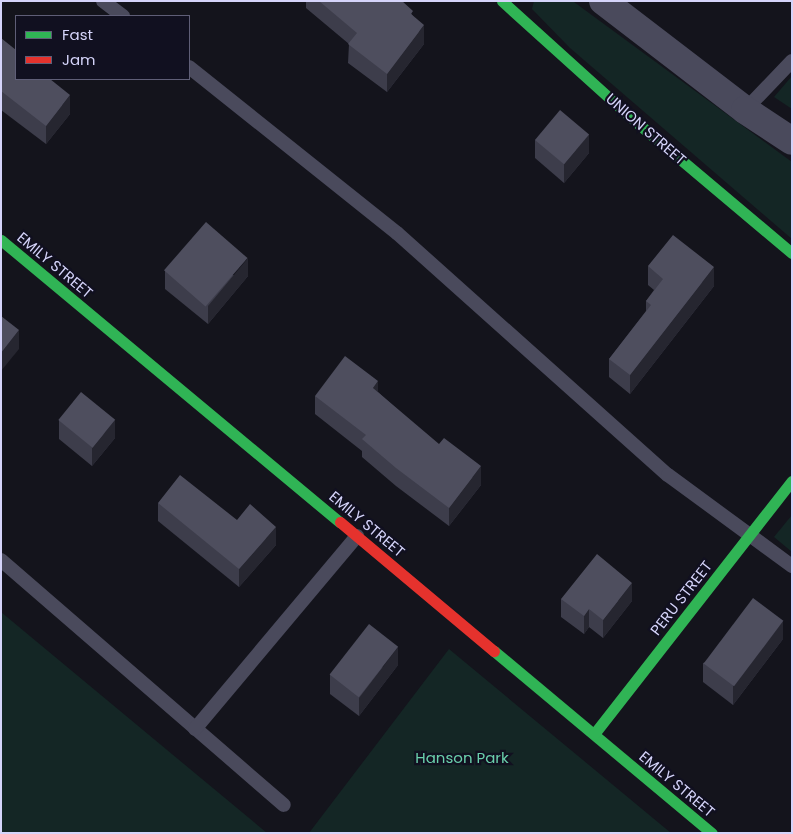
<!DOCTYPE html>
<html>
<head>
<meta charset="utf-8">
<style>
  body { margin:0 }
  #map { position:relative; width:793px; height:834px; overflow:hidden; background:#14141c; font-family:Poppins,sans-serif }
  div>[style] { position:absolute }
  .green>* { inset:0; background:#142625 }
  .lane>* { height:14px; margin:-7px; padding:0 7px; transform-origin:7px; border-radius:7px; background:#4a4a5c }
  .street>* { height:28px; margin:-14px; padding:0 14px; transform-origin:14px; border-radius:14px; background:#4a4a5c }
  .fast>* { height:11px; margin:-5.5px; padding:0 5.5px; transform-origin:5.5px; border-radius:5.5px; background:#30b455 }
  .jam>* { height:11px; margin:-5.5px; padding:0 5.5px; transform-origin:5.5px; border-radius:5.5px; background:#e5322d }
  .wall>* { inset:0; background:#3d3d4b }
  .shaded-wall>* { inset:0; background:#262630 }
  .building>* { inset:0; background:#4e4e5e; transform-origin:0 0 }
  span { translate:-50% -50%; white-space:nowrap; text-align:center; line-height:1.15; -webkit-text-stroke:4.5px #111020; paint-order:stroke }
  .street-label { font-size:15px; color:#d5d4fa }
  .park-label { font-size:15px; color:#6ad0ac }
  .frame { position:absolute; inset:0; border:2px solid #d5d4fa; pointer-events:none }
  .legend { position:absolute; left:15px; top:15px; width:175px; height:65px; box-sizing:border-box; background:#111020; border:1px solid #5f5e77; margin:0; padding:6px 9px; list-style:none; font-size:15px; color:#d5d4fa }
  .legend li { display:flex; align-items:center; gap:10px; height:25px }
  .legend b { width:25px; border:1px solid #5f5e77 }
</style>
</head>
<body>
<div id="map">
  <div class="green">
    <div style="clip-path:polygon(534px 1px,574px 2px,792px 162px,792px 239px,570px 48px,532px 9px)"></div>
    <div style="clip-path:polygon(792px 76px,792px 109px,774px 97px)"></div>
    <div style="clip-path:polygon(792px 515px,792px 552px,774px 537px)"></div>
    <div style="clip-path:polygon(1px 612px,267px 833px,1px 833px)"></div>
    <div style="clip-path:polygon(449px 649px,671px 833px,309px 833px)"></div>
  </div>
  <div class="lane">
    <div style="left:103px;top:1px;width:25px;rotate:37deg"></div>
    <div style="left:189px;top:67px;width:266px;rotate:38.6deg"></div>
    <div style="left:397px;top:233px;width:363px;rotate:41.8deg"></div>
    <div style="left:668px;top:475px;width:154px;rotate:36.3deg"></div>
    <div style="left:745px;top:110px;width:68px;rotate:-46.2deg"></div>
    <div style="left:1px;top:560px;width:374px;rotate:40.9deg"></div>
    <div style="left:195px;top:729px;width:252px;rotate:-50deg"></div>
  </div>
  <div class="street">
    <div style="left:603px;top:1px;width:179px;rotate:37.5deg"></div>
    <div style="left:745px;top:110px;width:56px;rotate:33.4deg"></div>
  </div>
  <div class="fast">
    <div style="left:502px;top:1px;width:179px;rotate:42.1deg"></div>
    <div style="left:635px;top:121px;width:205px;rotate:40.1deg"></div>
    <div style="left:1px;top:240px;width:441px;rotate:39.8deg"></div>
    <div style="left:494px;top:651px;width:284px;rotate:39.9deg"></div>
    <div style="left:594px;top:734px;width:321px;rotate:-52deg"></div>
  </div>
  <div class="jam">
    <div style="left:340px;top:522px;width:201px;rotate:40deg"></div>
  </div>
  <div class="wall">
    <div style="clip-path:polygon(306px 1px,402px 1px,413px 16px,424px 44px,387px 92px,348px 63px,349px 44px,306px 8px)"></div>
    <div style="clip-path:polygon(1px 38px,70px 114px,46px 144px,1px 110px)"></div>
    <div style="clip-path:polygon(535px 140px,589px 153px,564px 183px,535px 158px)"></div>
    <div style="clip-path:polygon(648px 266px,714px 286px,630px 394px,609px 377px,609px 359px,646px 311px,646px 301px,654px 290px,648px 285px)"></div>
    <div style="clip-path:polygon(165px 271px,248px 276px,208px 324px,165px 289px)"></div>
    <div style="clip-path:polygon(378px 392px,481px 485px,449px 526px,396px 486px,362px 457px,362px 451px,315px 414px,315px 396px)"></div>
    <div style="clip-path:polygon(59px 420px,115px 438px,92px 466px,59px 439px)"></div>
    <div style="clip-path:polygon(158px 503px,237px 520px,276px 545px,239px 587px,158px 521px)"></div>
    <div style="clip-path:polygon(561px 599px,632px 601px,603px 638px,589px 627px,584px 634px,561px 617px)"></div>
    <div style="clip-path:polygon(783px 639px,733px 705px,703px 682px,703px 663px)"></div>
    <div style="clip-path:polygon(398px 665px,359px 716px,330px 694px,330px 675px)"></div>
  </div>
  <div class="shaded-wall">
    <div style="clip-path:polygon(424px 25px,424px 44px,387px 92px,387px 74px)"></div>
    <div style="clip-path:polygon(70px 95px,70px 114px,46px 144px,46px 126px)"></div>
    <div style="clip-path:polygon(589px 134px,589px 153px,564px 183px,564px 164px)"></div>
    <div style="clip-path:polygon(248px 258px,248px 276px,208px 324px,208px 306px)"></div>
    <div style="clip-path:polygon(714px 267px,714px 286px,630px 394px,630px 375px)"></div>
    <div style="clip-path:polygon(19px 330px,19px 349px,1px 371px,1px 353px)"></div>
    <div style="clip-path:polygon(378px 381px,378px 400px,373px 388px)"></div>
    <div style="clip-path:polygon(115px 420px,115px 438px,92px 466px,92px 448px)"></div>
    <div style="clip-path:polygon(481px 466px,481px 485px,449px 526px,449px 508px)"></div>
    <div style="clip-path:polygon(276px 527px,276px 545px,239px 587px,239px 569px)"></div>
    <div style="clip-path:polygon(632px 583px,632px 601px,603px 638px,603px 620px)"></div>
    <div style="clip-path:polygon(589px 609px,589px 627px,584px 634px,584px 616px)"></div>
    <div style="clip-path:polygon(783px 621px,783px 639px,733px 705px,733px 686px)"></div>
    <div style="clip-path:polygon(398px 647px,398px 665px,359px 716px,359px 698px)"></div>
  </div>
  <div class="building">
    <div style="clip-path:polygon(319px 1px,402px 1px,413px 11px,411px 14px,424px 25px,387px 74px,348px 44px,357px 33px)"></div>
    <div style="clip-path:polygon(1px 38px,16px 50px,16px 79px,50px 79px,70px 95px,46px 126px,1px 91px)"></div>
    <div style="left:560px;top:110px;width:38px;height:39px;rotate:40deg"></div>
    <div style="left:206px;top:222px;width:55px;height:64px;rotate:41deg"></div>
    <div style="clip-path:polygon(673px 235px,714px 267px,630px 375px,609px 359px,651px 305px,646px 301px,663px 279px,648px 266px)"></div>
    <div style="clip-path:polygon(1px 316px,19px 330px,1px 353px)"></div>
    <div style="clip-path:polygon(345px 356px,378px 381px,373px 388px,439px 444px,444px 438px,481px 466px,449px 508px,396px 468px,362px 439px,366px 435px,315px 396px)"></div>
    <div style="left:81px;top:392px;width:44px;height:36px;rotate:39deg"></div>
    <div style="clip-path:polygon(180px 475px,237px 520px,250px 504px,276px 527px,239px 569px,158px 503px)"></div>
    <div style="clip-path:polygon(597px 554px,632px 583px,603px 620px,589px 609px,584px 616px,561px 599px)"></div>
    <div style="left:753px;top:598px;width:38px;height:82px;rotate:37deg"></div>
    <div style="left:369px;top:624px;width:37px;height:64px;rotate:38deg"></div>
  </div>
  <div class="street-label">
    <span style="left:646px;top:129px;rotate:41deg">UNION STREET</span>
    <span style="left:55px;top:265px;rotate:40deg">EMILY STREET</span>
    <span style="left:367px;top:524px;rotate:40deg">EMILY STREET</span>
    <span style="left:681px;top:598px;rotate:-52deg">PERU STREET</span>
    <span style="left:677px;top:784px;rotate:40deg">EMILY STREET</span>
  </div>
  <div class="park-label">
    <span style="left:462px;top:758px">Hanson Park</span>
  </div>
  <div class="frame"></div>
  <ul class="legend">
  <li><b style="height:6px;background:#30b455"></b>Fast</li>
  <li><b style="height:6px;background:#e5322d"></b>Jam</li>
  </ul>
</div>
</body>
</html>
